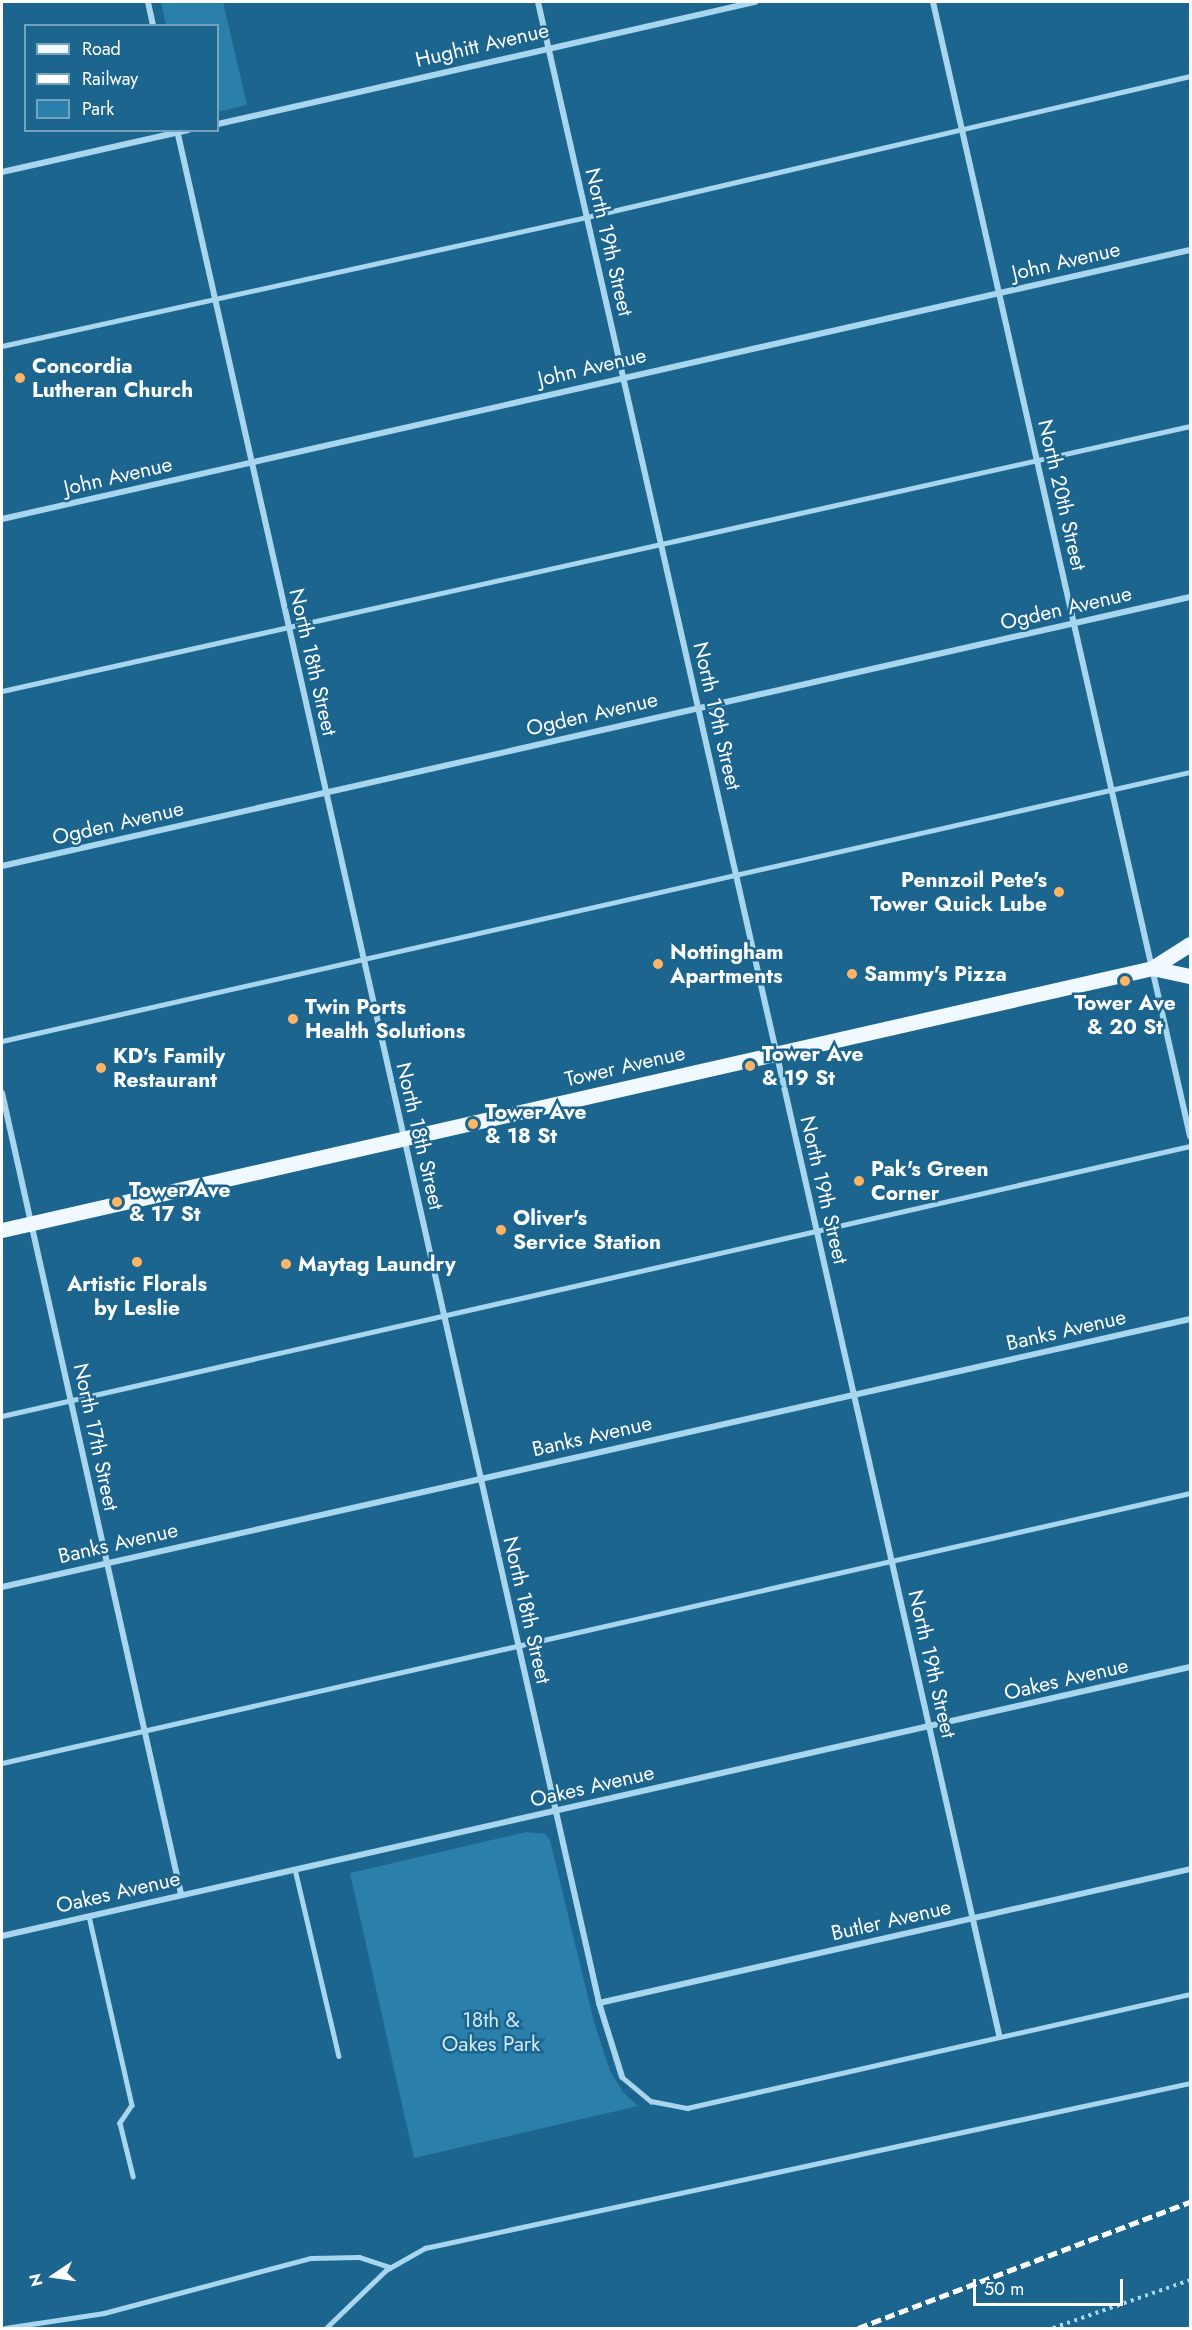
<!DOCTYPE html>
<html>
<head>
<meta charset="utf-8">
<style>
  body { margin:0 }
  #map { position:relative; width:1192px; height:2330px; overflow:hidden; background:#1b658f; font-family:Jost,sans-serif }
  div>[style] { position:absolute }
  .green>* { inset:0; background:#2a7fab }
  .path>* { height:4px; margin-top:-2px; transform-origin:0; background:repeating-linear-gradient(90deg,#a8d6ee 0 3px,transparent 0 7.5px) }
  .lane>* { height:4.5px; margin:-2.25px; padding:0 2.25px; transform-origin:2.25px; border-radius:2.25px; background:#a8d6ee }
  .street>* { height:6px; margin:-3px; padding:0 3px; transform-origin:3px; border-radius:3px; background:#a8d6ee }
  .primary>* { height:15px; margin:-7.5px; padding:0 7.5px; transform-origin:7.5px; border-radius:7.5px; background:#f0f9ff }
  .rail>* { height:4.5px; margin-top:-2.25px; transform-origin:0; background:repeating-linear-gradient(90deg,#fff 0 10px,transparent 0 14.5px) }
  .dots>* { width:16px; height:16px; translate:-50% -50%; box-sizing:border-box; border:3px solid #1b658f; border-radius:50% }
  span { translate:-50% -50%; white-space:nowrap; text-align:center; line-height:1.15; -webkit-text-stroke:5px #1b658f; paint-order:stroke }
  .street-label { font-size:21px; color:#fff }
  .poi-label { font-size:21px; color:#fff; font-weight:700 }
  .left { translate:0 -50%; text-align:left }
  .right { translate:-100% -50%; text-align:right }
  .park-label { font-size:21px; color:#cfebfa }
  .frame { position:absolute; inset:0; border:3px solid #fff; pointer-events:none }
  .legend { position:absolute; left:24px; top:24px; width:195px; height:108px; box-sizing:border-box; background:#1b658f; border:2px solid #76a3bc; margin:0; padding:8px 10px; list-style:none; font-size:18px; color:#fff }
  .legend li { display:flex; align-items:center; gap:12px; height:30px }
  .legend b { width:30px; border:2px solid #76a3bc }
  .north { position:absolute; left:24px; top:2246px; width:60px; height:60px; -webkit-text-stroke:4px #1b658f; paint-order:stroke; rotate:257deg; font-size:16px; font-weight:700; line-height:24px; text-align:center; color:#fff }
  .north::after { content:''; display:block; margin:auto; width:21px; height:27px; background:#fff; clip-path:polygon(50% 0,100% 100%,50% 72%,0 100%) }
  .scale { position:absolute; left:973px; top:2279px; width:150px; height:27px; box-sizing:border-box; border:3px solid #fff; border-top:0; padding-left:8px; font-size:18px; line-height:21px; white-space:nowrap; color:#fff; -webkit-text-stroke:4px #1b658f; paint-order:stroke }
</style>
</head>
<body>
<div id="map">
  <div class="green">
    <div style="clip-path:polygon(161px 2px,223px 2px,247px 105px,218px 112px,218px 26px,166px 25px)"></div>
    <div style="clip-path:polygon(526px 1832px,545px 1834px,550px 1840px,594px 2022px,610px 2071px,623px 2092px,638px 2106px,414px 2158px,350px 1873px)"></div>
  </div>
  <div class="path">
    <div style="left:1053px;top:2328px;width:145px;rotate:-19.3deg"></div>
  </div>
  <div class="lane">
    <div style="left:2px;top:346px;width:599px;rotate:-12.44deg"></div>
    <div style="left:587px;top:217px;width:619px;rotate:-13.16deg"></div>
    <div style="left:2px;top:691px;width:1217px;rotate:-12.57deg"></div>
    <div style="left:2px;top:1041px;width:1218px;rotate:-12.76deg"></div>
    <div style="left:2px;top:1416px;width:1218px;rotate:-12.8deg"></div>
    <div style="left:2px;top:1763px;width:1218px;rotate:-12.8deg"></div>
    <div style="left:295px;top:1869px;width:192px;rotate:76.8deg"></div>
    <div style="left:89px;top:1916px;width:194px;rotate:77.2deg"></div>
    <div style="left:132px;top:2105px;width:22px;rotate:124deg"></div>
    <div style="left:120px;top:2123px;width:55px;rotate:76.2deg"></div>
    <div style="left:622px;top:2077px;width:38px;rotate:40deg"></div>
    <div style="left:651px;top:2101px;width:37px;rotate:11deg"></div>
    <div style="left:687px;top:2108px;width:516px;rotate:-12.77deg"></div>
    <div style="left:5px;top:2328px;width:100px;rotate:-8.6deg"></div>
    <div style="left:104px;top:2313px;width:214px;rotate:-14.9deg"></div>
    <div style="left:311px;top:2258px;width:48px;rotate:-1.2deg"></div>
    <div style="left:359px;top:2257px;width:33px;rotate:18deg"></div>
    <div style="left:326px;top:2328px;width:83px;rotate:-44deg"></div>
    <div style="left:386px;top:2270px;width:45px;rotate:-29.4deg"></div>
    <div style="left:425px;top:2248px;width:783px;rotate:-12.17deg"></div>
  </div>
  <div class="street">
    <div style="left:148px;top:2px;width:25px;rotate:78deg"></div>
    <div style="left:538px;top:2px;width:2085px;rotate:77.22deg"></div>
    <div style="left:933px;top:2px;width:1163px;rotate:77.23deg"></div>
    <div style="left:218px;top:124px;width:551px;rotate:-12.8deg"></div>
    <div style="left:177px;top:130px;width:1920px;rotate:77.3deg"></div>
    <div style="left:599px;top:2003px;width:77px;rotate:72.7deg"></div>
    <div style="left:2px;top:172px;width:191px;rotate:-12.7deg"></div>
    <div style="left:2px;top:519px;width:1218px;rotate:-12.76deg"></div>
    <div style="left:2px;top:866px;width:1218px;rotate:-12.76deg"></div>
    <div style="left:2px;top:1093px;width:821px;rotate:77.4deg"></div>
    <div style="left:2px;top:1587px;width:1218px;rotate:-12.71deg"></div>
    <div style="left:2px;top:1936px;width:1218px;rotate:-12.76deg"></div>
    <div style="left:599px;top:2003px;width:606px;rotate:-12.77deg"></div>
  </div>
  <div class="primary">
    <div style="left:1152px;top:968px;width:45px;rotate:-32.3deg"></div>
    <div style="left:2px;top:1230px;width:1179px;rotate:-12.83deg"></div>
    <div style="left:1152px;top:968px;width:39px;rotate:12deg"></div>
  </div>
  <div class="rail">
    <div style="left:858px;top:2328px;width:355px;rotate:-20.8deg"></div>
  </div>
  <div class="dots">
    <div style="left:20px;top:378px;background:#ffb466"></div>
    <div style="left:1059px;top:892px;background:#ffb466"></div>
    <div style="left:658px;top:964px;background:#ffb466"></div>
    <div style="left:852px;top:974px;background:#ffb466"></div>
    <div style="left:1125px;top:981px;background:#ffb466"></div>
    <div style="left:293px;top:1019px;background:#ffb466"></div>
    <div style="left:750px;top:1066px;background:#ffb466"></div>
    <div style="left:101px;top:1068px;background:#ffb466"></div>
    <div style="left:473px;top:1124px;background:#ffb466"></div>
    <div style="left:859px;top:1181px;background:#ffb466"></div>
    <div style="left:117px;top:1202px;background:#ffb466"></div>
    <div style="left:501px;top:1230px;background:#ffb466"></div>
    <div style="left:137px;top:1262px;background:#ffb466"></div>
    <div style="left:286px;top:1264px;background:#ffb466"></div>
  </div>
  <div class="street-label">
    <span style="left:482px;top:45px;rotate:-13deg">Hughitt Avenue</span>
    <span style="left:609px;top:242px;rotate:77deg">North 19th Street</span>
    <span style="left:1066px;top:261px;rotate:-13deg">John Avenue</span>
    <span style="left:592px;top:367px;rotate:-13deg">John Avenue</span>
    <span style="left:118px;top:476px;rotate:-13deg">John Avenue</span>
    <span style="left:1062px;top:495px;rotate:77deg">North 20th Street</span>
    <span style="left:1066px;top:608px;rotate:-13deg">Ogden Avenue</span>
    <span style="left:313px;top:662px;rotate:77deg">North 18th Street</span>
    <span style="left:592px;top:714px;rotate:-13deg">Ogden Avenue</span>
    <span style="left:717px;top:716px;rotate:77deg">North 19th Street</span>
    <span style="left:118px;top:823px;rotate:-13deg">Ogden Avenue</span>
    <span style="left:625px;top:1066px;rotate:-13deg">Tower Avenue</span>
    <span style="left:420px;top:1136px;rotate:77deg">North 18th Street</span>
    <span style="left:824px;top:1190px;rotate:77deg">North 19th Street</span>
    <span style="left:1066px;top:1330px;rotate:-13deg">Banks Avenue</span>
    <span style="left:592px;top:1436px;rotate:-13deg">Banks Avenue</span>
    <span style="left:96px;top:1437px;rotate:78deg">North 17th Street</span>
    <span style="left:118px;top:1543px;rotate:-13deg">Banks Avenue</span>
    <span style="left:527px;top:1610px;rotate:77deg">North 18th Street</span>
    <span style="left:932px;top:1664px;rotate:77deg">North 19th Street</span>
    <span style="left:1066px;top:1679px;rotate:-13deg">Oakes Avenue</span>
    <span style="left:592px;top:1786px;rotate:-13deg">Oakes Avenue</span>
    <span style="left:118px;top:1892px;rotate:-13deg">Oakes Avenue</span>
    <span style="left:891px;top:1920px;rotate:-13deg">Butler Avenue</span>
  </div>
  <div class="poi-label">
    <span class="left" style="left:32px;top:378px">Concordia<br>Lutheran Church</span>
    <span class="right" style="left:1047px;top:892px">Pennzoil Pete's<br>Tower Quick Lube</span>
    <span class="left" style="left:670px;top:964px">Nottingham<br>Apartments</span>
    <span class="left" style="left:864px;top:974px">Sammy's Pizza</span>
    <span style="left:1125px;top:1015px">Tower Ave<br>&amp; 20 St</span>
    <span class="left" style="left:305px;top:1019px">Twin Ports<br>Health Solutions</span>
    <span class="left" style="left:762px;top:1066px">Tower Ave<br>&amp; 19 St</span>
    <span class="left" style="left:113px;top:1068px">KD's Family<br>Restaurant</span>
    <span class="left" style="left:485px;top:1124px">Tower Ave<br>&amp; 18 St</span>
    <span class="left" style="left:871px;top:1181px">Pak's Green<br>Corner</span>
    <span class="left" style="left:129px;top:1202px">Tower Ave<br>&amp; 17 St</span>
    <span class="left" style="left:513px;top:1230px">Oliver's<br>Service Station</span>
    <span class="left" style="left:298px;top:1264px">Maytag Laundry</span>
    <span style="left:137px;top:1296px">Artistic Florals<br>by Leslie</span>
  </div>
  <div class="park-label">
    <span style="left:491px;top:2032px">18th &amp;<br>Oakes Park</span>
  </div>
  <div class="frame"></div>
  <ul class="legend">
  <li><b style="height:8px;background:#f0f9ff"></b>Road</li>
  <li><b style="height:8px;background:#fff"></b>Railway</li>
  <li><b style="height:16px;background:#2a7fab"></b>Park</li>
  </ul>
  <div class="north">N</div>
  <div class="scale">50 m</div>
</div>
</body>
</html>
